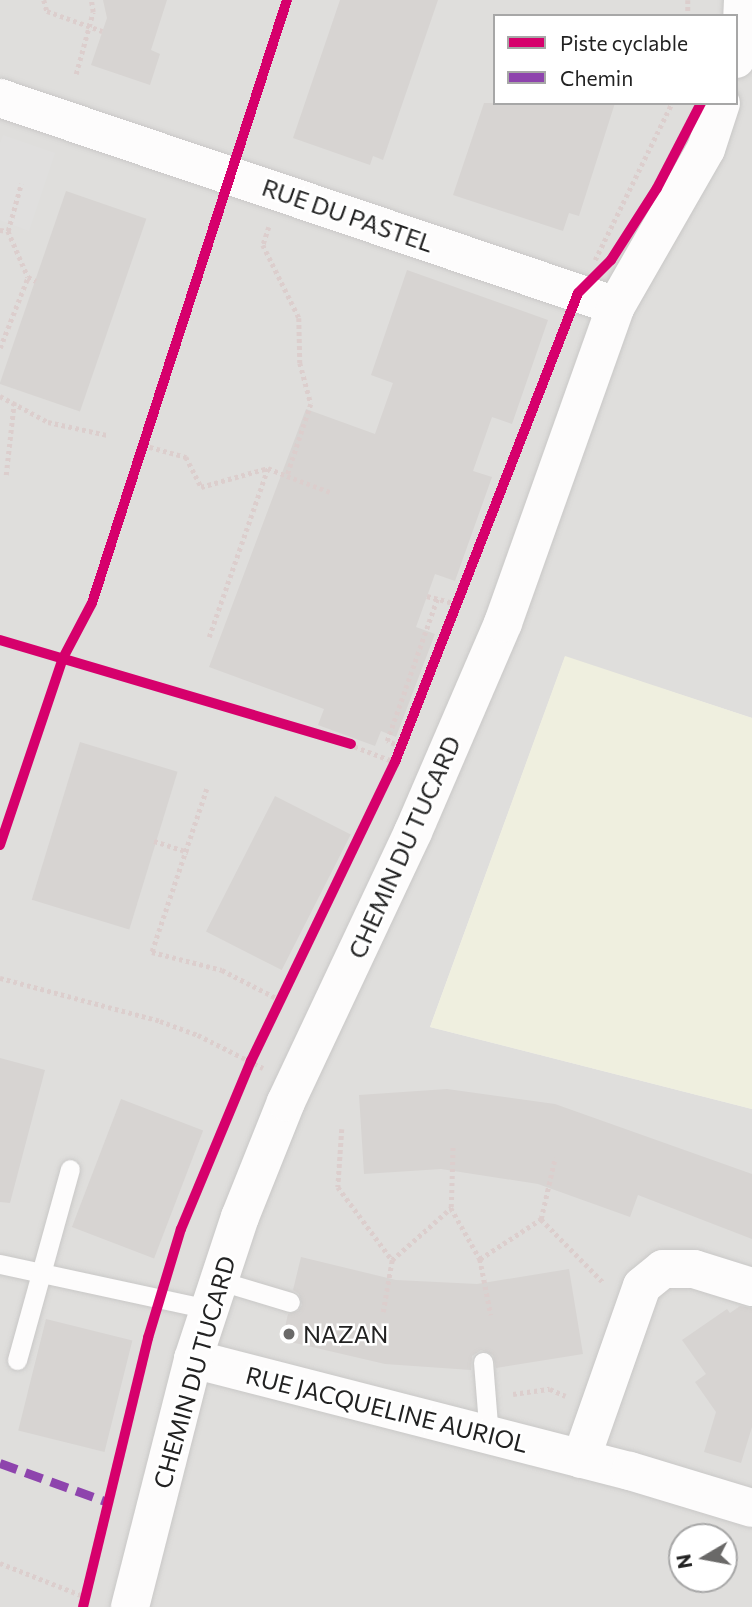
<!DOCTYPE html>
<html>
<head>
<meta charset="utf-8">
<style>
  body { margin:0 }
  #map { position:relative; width:752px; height:1607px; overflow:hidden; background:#f0eeeb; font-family:Commissioner,sans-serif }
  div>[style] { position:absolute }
  .residential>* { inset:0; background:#dfdedc }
  .farmland>* { inset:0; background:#efefdf }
  .parking>* { inset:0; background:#e0dfde }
  .building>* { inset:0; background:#d7d4d2; transform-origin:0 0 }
  .path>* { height:4.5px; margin-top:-2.25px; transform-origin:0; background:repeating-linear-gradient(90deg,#dccecd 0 3.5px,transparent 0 7px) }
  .roads { filter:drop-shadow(0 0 2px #c9c8c7) drop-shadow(0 0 2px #c9c8c7) }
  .service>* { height:19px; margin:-9.5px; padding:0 9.5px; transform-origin:9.5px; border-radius:9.5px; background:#fdfcfc }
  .minor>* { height:38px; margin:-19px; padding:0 19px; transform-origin:19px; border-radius:19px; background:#fdfcfc }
  .quiet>* { height:9px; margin-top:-4.5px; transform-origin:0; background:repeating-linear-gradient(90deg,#8e44ad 0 18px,transparent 0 27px) }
  .cycleway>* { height:10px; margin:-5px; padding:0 5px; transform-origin:5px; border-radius:5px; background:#d6006c }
  .dots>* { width:19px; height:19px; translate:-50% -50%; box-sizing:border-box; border:4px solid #fff; border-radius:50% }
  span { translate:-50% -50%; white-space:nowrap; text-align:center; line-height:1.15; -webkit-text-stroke:5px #fff; paint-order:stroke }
  .street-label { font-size:24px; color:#222 }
  .poi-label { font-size:24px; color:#222 }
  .left { translate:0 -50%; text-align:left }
  .legend { position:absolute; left:493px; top:14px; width:245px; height:91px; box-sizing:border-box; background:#fff; border:2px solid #a7a7a7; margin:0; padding:9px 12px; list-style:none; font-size:21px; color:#222 }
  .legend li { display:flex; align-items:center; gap:14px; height:35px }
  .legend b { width:35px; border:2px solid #a7a7a7 }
  .north { position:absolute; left:668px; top:1523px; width:70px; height:70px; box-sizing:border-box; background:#fff; border:2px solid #a7a7a7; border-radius:50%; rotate:260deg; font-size:19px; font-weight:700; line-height:28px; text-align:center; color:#222 }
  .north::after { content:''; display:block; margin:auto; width:24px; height:32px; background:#6a6968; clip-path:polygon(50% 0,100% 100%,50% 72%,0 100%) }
</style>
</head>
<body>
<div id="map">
  <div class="residential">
    <div style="clip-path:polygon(evenodd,0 0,752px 0,752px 718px,565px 657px,430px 1027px,752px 1109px,752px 1607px,0 1607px,0 0,495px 16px,736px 16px,736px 103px,495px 103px,495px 16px,0 0,682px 1537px,724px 1537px,724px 1579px,682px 1579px,682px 1537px)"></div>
  </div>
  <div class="farmland">
    <div style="clip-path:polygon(565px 656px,752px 718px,752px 1109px,430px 1027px)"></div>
  </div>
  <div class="parking">
    <div style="clip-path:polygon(3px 135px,55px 153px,29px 231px,0 220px,0 143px)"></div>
  </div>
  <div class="building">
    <div style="clip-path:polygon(103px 0,167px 0,151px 50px,160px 54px,150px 85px,91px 65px,107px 18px)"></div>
    <div style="clip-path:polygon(340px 0,438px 0,383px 160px,373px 156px,370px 165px,293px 138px)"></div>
    <div style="clip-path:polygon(484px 103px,615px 103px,579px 216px,569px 213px,563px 231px,453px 195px)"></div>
    <div style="left:66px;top:191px;width:85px;height:204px;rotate:19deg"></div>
    <div style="clip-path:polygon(407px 270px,548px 320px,512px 424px,492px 417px,473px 471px,492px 477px,455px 581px,435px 574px,416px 627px,435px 634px,396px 737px,381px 731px,375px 746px,318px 725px,324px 709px,209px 667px,306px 409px,375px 434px,393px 383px,371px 375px)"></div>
    <div style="left:80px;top:742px;width:102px;height:165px;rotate:17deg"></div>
    <div style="left:275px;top:796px;width:85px;height:152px;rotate:27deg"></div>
    <div style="clip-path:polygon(0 1058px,45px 1070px,10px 1203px,0 1202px)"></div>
    <div style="clip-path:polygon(447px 1089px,555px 1104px,752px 1174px,752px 1239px,638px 1195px,630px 1217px,538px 1184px,441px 1169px,364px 1174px,359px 1095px)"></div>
    <div style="left:121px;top:1099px;width:88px;height:137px;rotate:21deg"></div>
    <div style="clip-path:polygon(301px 1257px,396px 1280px,477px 1284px,569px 1269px,583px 1354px,496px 1368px,493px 1355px,481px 1350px,472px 1356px,471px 1370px,385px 1364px,282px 1340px,288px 1314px,298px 1311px,302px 1305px,299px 1294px,293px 1290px)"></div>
    <div style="clip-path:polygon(740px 1306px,752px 1308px,752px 1427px,741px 1463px,704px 1452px,716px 1412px,695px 1382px,706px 1374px,682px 1340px,727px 1309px,730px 1313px)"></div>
    <div style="left:46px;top:1319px;width:89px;height:115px;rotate:14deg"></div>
  </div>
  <div class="path">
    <div style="left:44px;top:0;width:11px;rotate:75deg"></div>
    <div style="left:47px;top:11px;width:59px;rotate:20deg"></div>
    <div style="left:688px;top:0;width:16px;rotate:90deg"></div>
    <div style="left:76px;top:74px;width:64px;rotate:-74.7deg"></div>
    <div style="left:93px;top:12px;width:12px;rotate:-99deg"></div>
    <div style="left:243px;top:140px;width:147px;rotate:-72.6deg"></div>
    <div style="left:269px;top:227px;width:19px;rotate:108deg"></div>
    <div style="left:263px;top:245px;width:81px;rotate:63.7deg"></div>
    <div style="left:299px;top:318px;width:45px;rotate:88.7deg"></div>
    <div style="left:300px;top:363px;width:42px;rotate:75deg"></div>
    <div style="left:311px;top:404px;width:76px;rotate:108.4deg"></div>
    <div style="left:287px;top:476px;width:46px;rotate:20.4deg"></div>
    <div style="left:0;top:230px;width:8px;rotate:7deg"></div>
    <div style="left:8px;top:231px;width:50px;rotate:66.5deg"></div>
    <div style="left:28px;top:277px;width:9px;rotate:27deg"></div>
    <div style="left:8px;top:231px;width:49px;rotate:-74.5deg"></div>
    <div style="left:595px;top:260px;width:175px;rotate:-63.9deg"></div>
    <div style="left:0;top:348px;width:76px;rotate:-68.5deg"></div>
    <div style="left:0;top:396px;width:55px;rotate:28.4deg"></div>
    <div style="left:48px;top:422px;width:60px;rotate:12.4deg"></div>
    <div style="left:143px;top:445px;width:45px;rotate:15.6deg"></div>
    <div style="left:186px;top:457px;width:34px;rotate:63deg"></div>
    <div style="left:201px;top:487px;width:70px;rotate:-15.8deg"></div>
    <div style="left:268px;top:468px;width:21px;rotate:23deg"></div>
    <div style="left:6px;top:475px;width:73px;rotate:-83.7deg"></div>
    <div style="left:427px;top:596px;width:30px;rotate:15deg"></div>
    <div style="left:209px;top:637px;width:179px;rotate:-70.8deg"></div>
    <div style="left:0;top:640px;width:349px;rotate:16.5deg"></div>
    <div style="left:335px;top:739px;width:64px;rotate:21deg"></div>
    <div style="left:401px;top:747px;width:15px;rotate:-157deg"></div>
    <div style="left:387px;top:741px;width:151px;rotate:-70.6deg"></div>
    <div style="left:207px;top:789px;width:172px;rotate:108.6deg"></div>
    <div style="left:152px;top:952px;width:72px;rotate:14.4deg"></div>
    <div style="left:222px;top:970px;width:65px;rotate:27.3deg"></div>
    <div style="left:154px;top:841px;width:36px;rotate:18deg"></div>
    <div style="left:0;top:845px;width:197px;rotate:-71.4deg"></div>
    <div style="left:63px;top:658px;width:62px;rotate:-62.2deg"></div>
    <div style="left:92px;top:603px;width:411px;rotate:-72deg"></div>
    <div style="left:0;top:978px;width:166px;rotate:15deg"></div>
    <div style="left:160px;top:1021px;width:40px;rotate:20.2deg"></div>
    <div style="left:198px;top:1035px;width:73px;rotate:26.9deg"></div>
    <div style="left:342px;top:1129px;width:58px;rotate:93.9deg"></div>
    <div style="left:338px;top:1187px;width:91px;rotate:53.5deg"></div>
    <div style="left:392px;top:1260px;width:79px;rotate:-41.4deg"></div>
    <div style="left:451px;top:1208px;width:59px;rotate:60.4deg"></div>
    <div style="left:480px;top:1259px;width:73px;rotate:-33.3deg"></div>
    <div style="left:541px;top:1219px;width:88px;rotate:45.5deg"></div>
    <div style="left:451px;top:1207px;width:62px;rotate:-88.2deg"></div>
    <div style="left:541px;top:1219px;width:63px;rotate:-77.1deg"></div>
    <div style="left:480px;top:1259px;width:57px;rotate:78.9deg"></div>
    <div style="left:383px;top:1312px;width:53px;rotate:-80.2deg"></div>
    <div style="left:513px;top:1394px;width:37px;rotate:-8deg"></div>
    <div style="left:550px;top:1389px;width:17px;rotate:24deg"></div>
    <div style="left:0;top:1563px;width:92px;rotate:21.6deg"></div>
  </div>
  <div class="roads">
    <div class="service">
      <div style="left:0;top:1264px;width:213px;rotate:12.2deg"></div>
      <div style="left:217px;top:1280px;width:76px;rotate:16.8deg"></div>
      <div style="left:17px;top:1360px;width:198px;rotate:-74.5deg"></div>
      <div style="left:483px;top:1362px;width:74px;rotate:85.4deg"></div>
    </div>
    <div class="minor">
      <div style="left:736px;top:59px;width:16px;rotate:-72deg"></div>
      <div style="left:741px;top:44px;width:44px;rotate:-87.4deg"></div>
      <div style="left:0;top:98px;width:650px;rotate:18.66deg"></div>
      <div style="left:193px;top:1359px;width:451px;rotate:14.4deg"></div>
      <div style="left:630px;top:1471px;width:127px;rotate:16.9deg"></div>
      <div style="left:581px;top:1459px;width:183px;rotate:-70.6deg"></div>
      <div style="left:642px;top:1286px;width:27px;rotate:-39deg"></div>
      <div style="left:663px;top:1269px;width:31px"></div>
      <div style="left:694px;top:1269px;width:61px;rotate:17.2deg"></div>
      <div style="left:130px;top:1607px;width:256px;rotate:-75.7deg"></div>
      <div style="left:193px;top:1359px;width:150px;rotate:-71.7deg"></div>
      <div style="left:240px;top:1217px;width:124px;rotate:-68.2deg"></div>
      <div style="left:286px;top:1102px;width:298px;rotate:-64.8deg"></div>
      <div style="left:413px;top:832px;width:228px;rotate:-66.7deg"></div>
      <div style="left:503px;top:623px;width:337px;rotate:-70.4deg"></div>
      <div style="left:616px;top:306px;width:181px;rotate:-60.2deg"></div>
      <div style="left:706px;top:149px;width:48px;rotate:-71.9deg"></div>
    </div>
  </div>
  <div class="quiet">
    <div style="left:0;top:1463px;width:115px;rotate:19.9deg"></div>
  </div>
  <div class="cycleway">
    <div style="left:0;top:640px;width:366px;rotate:16.5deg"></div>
    <div style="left:0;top:845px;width:197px;rotate:-71.4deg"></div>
    <div style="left:63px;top:658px;width:62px;rotate:-62.2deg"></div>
    <div style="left:92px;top:603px;width:634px;rotate:-72.08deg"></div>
    <div style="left:83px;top:1607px;width:277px;rotate:-76.4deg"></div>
    <div style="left:148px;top:1338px;width:114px;rotate:-73.2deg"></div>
    <div style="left:181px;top:1229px;width:182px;rotate:-67.4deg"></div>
    <div style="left:251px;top:1061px;width:332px;rotate:-64.3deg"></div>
    <div style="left:395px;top:762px;width:503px;rotate:-68.68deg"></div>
    <div style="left:578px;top:293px;width:47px;rotate:-45deg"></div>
    <div style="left:611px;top:260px;width:85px;rotate:-57.4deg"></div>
    <div style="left:657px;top:188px;width:96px;rotate:-62.6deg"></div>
  </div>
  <div class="dots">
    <div style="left:289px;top:1334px;background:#6a6968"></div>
  </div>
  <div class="street-label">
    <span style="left:348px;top:215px;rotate:19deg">RUE DU PASTEL</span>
    <span style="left:404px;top:847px;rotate:-66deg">CHEMIN DU TUCARD</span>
    <span style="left:194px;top:1372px;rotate:-74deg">CHEMIN DU TUCARD</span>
    <span style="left:387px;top:1409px;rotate:14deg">RUE JACQUELINE AURIOL</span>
  </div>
  <div class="poi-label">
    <span class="left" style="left:303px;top:1334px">NAZAN</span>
  </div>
  <ul class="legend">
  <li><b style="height:9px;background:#d6006c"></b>Piste cyclable</li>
  <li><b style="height:9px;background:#8e44ad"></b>Chemin</li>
  </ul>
  <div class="north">N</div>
</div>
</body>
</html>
